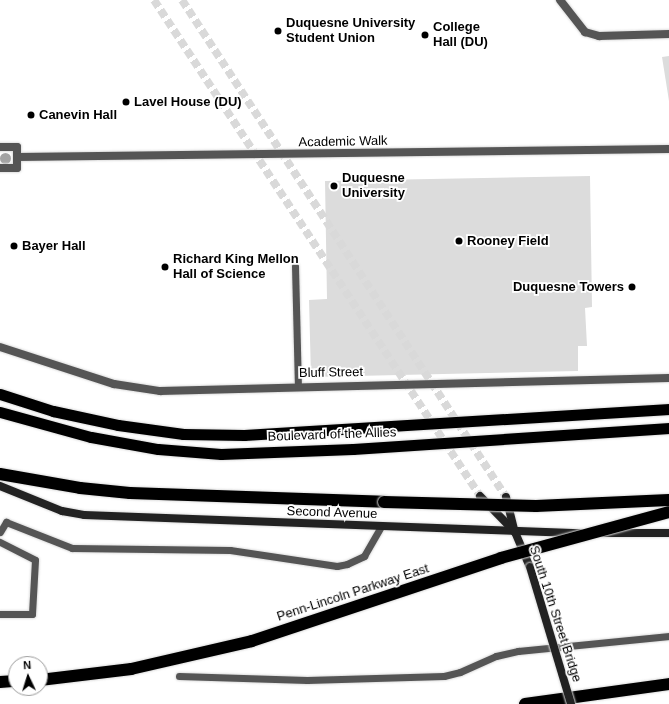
<!DOCTYPE html>
<html>
<head>
<meta charset="utf-8">
<style>
  body { margin:0 }
  #map { position:relative; width:669px; height:704px; overflow:hidden; background:#fff; font-family:Helvetica,sans-serif }
  div>[style] { position:absolute }
  .green>* { inset:0; background:#dcdcdc }
  .water>* { inset:0; background:#a3a3a3 }
  .round { border-radius:50% }
  .secondary-tunnel>* { height:8px; margin-top:-4px; transform-origin:0; background:repeating-linear-gradient(90deg,#d9d9d9 0 8px,transparent 0 12px) }
  .roads { filter:drop-shadow(0 0 1px #dbdbdb) drop-shadow(0 0 1px #dbdbdb) }
  .service>* { height:7px; margin:-3.5px; padding:0 3.5px; transform-origin:3.5px; border-radius:3.5px; background:#555 }
  .pedestrian>* { height:8px; margin:-4px; padding:0 4px; transform-origin:4px; border-radius:4px; background:#555 }
  .minor>* { height:8px; margin:-4px; padding:0 4px; transform-origin:4px; border-radius:4px; background:#555 }
  .secondary>* { height:8px; margin:-4px; padding:0 4px; transform-origin:4px; border-radius:4px; background:#222 }
  .trunk>* { height:11px; margin:-5.5px; padding:0 5.5px; transform-origin:5.5px; border-radius:5.5px; background:#000 }
  .motorway>* { height:12px; margin:-6px; padding:0 6px; transform-origin:6px; border-radius:6px; background:#000 }
  .bridges { filter:drop-shadow(0 0 1px #dbdbdb) drop-shadow(0 0 1px #dbdbdb) }
  .secondary-bridge>* { height:8px; margin:-4px; padding:0 4px; transform-origin:4px; border-radius:4px; background:#222 }
  .motorway-bridge>* { height:12px; margin:-6px; padding:0 6px; transform-origin:6px; border-radius:6px; background:#000 }
  .dots>* { width:11px; height:11px; translate:-50% -50%; box-sizing:border-box; border:2px solid #fff; border-radius:50% }
  span { translate:-50% -50%; white-space:nowrap; text-align:center; line-height:1.15; -webkit-text-stroke:3.5px #fff; paint-order:stroke }
  .poi-label { font-size:13px; color:#000; font-weight:700 }
  .left { translate:0 -50%; text-align:left }
  .right { translate:-100% -50%; text-align:right }
  .street-label { font-size:13px; color:#000 }
  .north { position:absolute; left:8px; top:656px; width:40px; height:40px; box-sizing:border-box; background:#fff; border:1px solid #999; border-radius:50%; rotate:356deg; font-size:11px; font-weight:700; line-height:16px; text-align:center; color:#000 }
  .north::after { content:''; display:block; margin:auto; width:14px; height:18px; background:#000; clip-path:polygon(50% 0,100% 100%,50% 72%,0 100%) }
</style>
</head>
<body>
<div id="map">
  <div class="green">
    <div style="clip-path:polygon(669px 56px,669px 101px,662px 57px)"></div>
    <div style="clip-path:polygon(590px 176px,592px 307px,585px 308px,587px 346px,578px 346px,578px 371px,311px 377px,309px 300px,327px 299px,325px 181px)"></div>
  </div>
  <div class="water">
    <div class="round" style="left:-0.5px;top:152.5px;width:11px;height:11px"></div>
  </div>
  <div class="secondary-tunnel">
    <div style="left:154px;top:0;width:594px;rotate:56.68deg"></div>
    <div style="left:182px;top:0;width:593px;rotate:56.9deg"></div>
  </div>
  <div class="roads">
    <div class="service">
      <div style="left:295px;top:266px;width:120px;rotate:88.6deg"></div>
      <div style="left:0;top:532px;width:12px;rotate:-59deg"></div>
      <div style="left:6px;top:522px;width:71px;rotate:21.5deg"></div>
      <div style="left:72px;top:548px;width:158px;rotate:0.7deg"></div>
      <div style="left:230px;top:550px;width:108px;rotate:8.5deg"></div>
      <div style="left:337px;top:566px;width:10px;rotate:-11deg"></div>
      <div style="left:347px;top:564px;width:19px;rotate:-25deg"></div>
      <div style="left:364px;top:556px;width:34px;rotate:-60deg"></div>
      <div style="left:0;top:542px;width:39px;rotate:27deg"></div>
      <div style="left:35px;top:560px;width:54px;rotate:93.2deg"></div>
      <div style="left:32px;top:614px;width:32px;rotate:180deg"></div>
      <div style="left:179px;top:676px;width:128px;rotate:1.8deg"></div>
      <div style="left:307px;top:680px;width:137px;rotate:-1.7deg"></div>
      <div style="left:444px;top:676px;width:16px;rotate:-14deg"></div>
      <div style="left:460px;top:672px;width:39px;rotate:-24deg"></div>
      <div style="left:496px;top:656px;width:23px;rotate:-13deg"></div>
      <div style="left:518px;top:651px;width:152px;rotate:-5.7deg"></div>
    </div>
    <div class="pedestrian">
      <div style="left:0;top:147px;width:17px"></div>
      <div style="left:17px;top:147px;width:10px;rotate:90deg"></div>
      <div style="left:17px;top:157px;width:652px;rotate:-0.7deg"></div>
      <div style="left:0;top:168px;width:17px"></div>
      <div style="left:17px;top:168px;width:11px;rotate:-90deg"></div>
    </div>
    <div class="minor">
      <div style="left:560px;top:0;width:41px;rotate:52deg"></div>
      <div style="left:585px;top:32px;width:15px;rotate:16deg"></div>
      <div style="left:599px;top:36px;width:70px;rotate:-1.6deg"></div>
      <div style="left:0;top:347px;width:120px;rotate:18deg"></div>
      <div style="left:114px;top:384px;width:47px;rotate:8.7deg"></div>
      <div style="left:160px;top:391px;width:509px;rotate:-1.46deg"></div>
    </div>
    <div class="secondary">
      <div style="left:0;top:486px;width:67px;rotate:22deg"></div>
      <div style="left:62px;top:511px;width:22px;rotate:10deg"></div>
      <div style="left:84px;top:515px;width:496px;rotate:2.1deg"></div>
      <div style="left:480px;top:496px;width:49px;rotate:45.8deg"></div>
      <div style="left:506px;top:497px;width:36px;rotate:76deg"></div>
      <div style="left:515px;top:532px;width:38px;rotate:67deg"></div>
      <div style="left:603px;top:533px;width:66px"></div>
    </div>
    <div class="trunk">
      <div style="left:0;top:394px;width:56px;rotate:17.8deg"></div>
      <div style="left:53px;top:411px;width:66px;rotate:12.2deg"></div>
      <div style="left:118px;top:425px;width:66px;rotate:7.9deg"></div>
      <div style="left:183px;top:434px;width:61px;rotate:0.9deg"></div>
      <div style="left:244px;top:435px;width:426px;rotate:-3.5deg"></div>
      <div style="left:0;top:412px;width:94px;rotate:15.4deg"></div>
      <div style="left:91px;top:437px;width:68px;rotate:10.2deg"></div>
      <div style="left:158px;top:449px;width:63px;rotate:4.5deg"></div>
      <div style="left:221px;top:454px;width:132px;rotate:-2.2deg"></div>
      <div style="left:353px;top:449px;width:317px;rotate:-3.8deg"></div>
    </div>
    <div class="motorway">
      <div style="left:0;top:474px;width:81px;rotate:9.9deg"></div>
      <div style="left:80px;top:488px;width:50px;rotate:5.7deg"></div>
      <div style="left:130px;top:493px;width:254px;rotate:2deg"></div>
      <div style="left:0;top:682px;width:16px;rotate:-4deg"></div>
      <div style="left:525px;top:704px;width:145px;rotate:-7.9deg"></div>
    </div>
  </div>
  <div class="bridges">
    <div class="secondary-bridge">
      <div style="left:530px;top:567px;width:143px;rotate:73.3deg"></div>
    </div>
    <div class="motorway-bridge">
      <div style="left:384px;top:502px;width:152px;rotate:1.5deg"></div>
      <div style="left:536px;top:506px;width:133px;rotate:-2.6deg"></div>
      <div style="left:40px;top:680px;width:92px;rotate:-6.9deg"></div>
      <div style="left:131px;top:669px;width:124px;rotate:-13deg"></div>
      <div style="left:252px;top:641px;width:262px;rotate:-18.4deg"></div>
      <div style="left:501px;top:558px;width:174px;rotate:-15.3deg"></div>
    </div>
  </div>
  <div class="dots">
    <div style="left:278px;top:31px;background:#000"></div>
    <div style="left:425px;top:35px;background:#000"></div>
    <div style="left:126px;top:102px;background:#000"></div>
    <div style="left:31px;top:115px;background:#000"></div>
    <div style="left:334px;top:186px;background:#000"></div>
    <div style="left:459px;top:241px;background:#000"></div>
    <div style="left:14px;top:246px;background:#000"></div>
    <div style="left:165px;top:267px;background:#000"></div>
    <div style="left:632px;top:287px;background:#000"></div>
  </div>
  <div class="poi-label">
    <span class="left" style="left:286px;top:31px">Duquesne University<br>Student Union</span>
    <span class="left" style="left:433px;top:35px">College<br>Hall (DU)</span>
    <span class="left" style="left:134px;top:102px">Lavel House (DU)</span>
    <span class="left" style="left:39px;top:115px">Canevin Hall</span>
    <span class="left" style="left:342px;top:186px">Duquesne<br>University</span>
    <span class="left" style="left:467px;top:241px">Rooney Field</span>
    <span class="left" style="left:22px;top:246px">Bayer Hall</span>
    <span class="left" style="left:173px;top:267px">Richard King Mellon<br>Hall of Science</span>
    <span class="right" style="left:624px;top:287px">Duquesne Towers</span>
  </div>
  <div class="street-label">
    <span style="left:343px;top:142px;rotate:-1deg">Academic Walk</span>
    <span style="left:331px;top:373px;rotate:-1deg">Bluff Street</span>
    <span style="left:332px;top:435px;rotate:-2deg">Boulevard of the Allies</span>
    <span style="left:332px;top:513px;rotate:2deg">Second Avenue</span>
    <span style="left:353px;top:593px;rotate:-18deg">Penn-Lincoln Parkway East</span>
    <span style="left:555px;top:614px;rotate:72deg">South 10th Street Bridge</span>
  </div>
  <div class="north">N</div>
</div>
</body>
</html>
